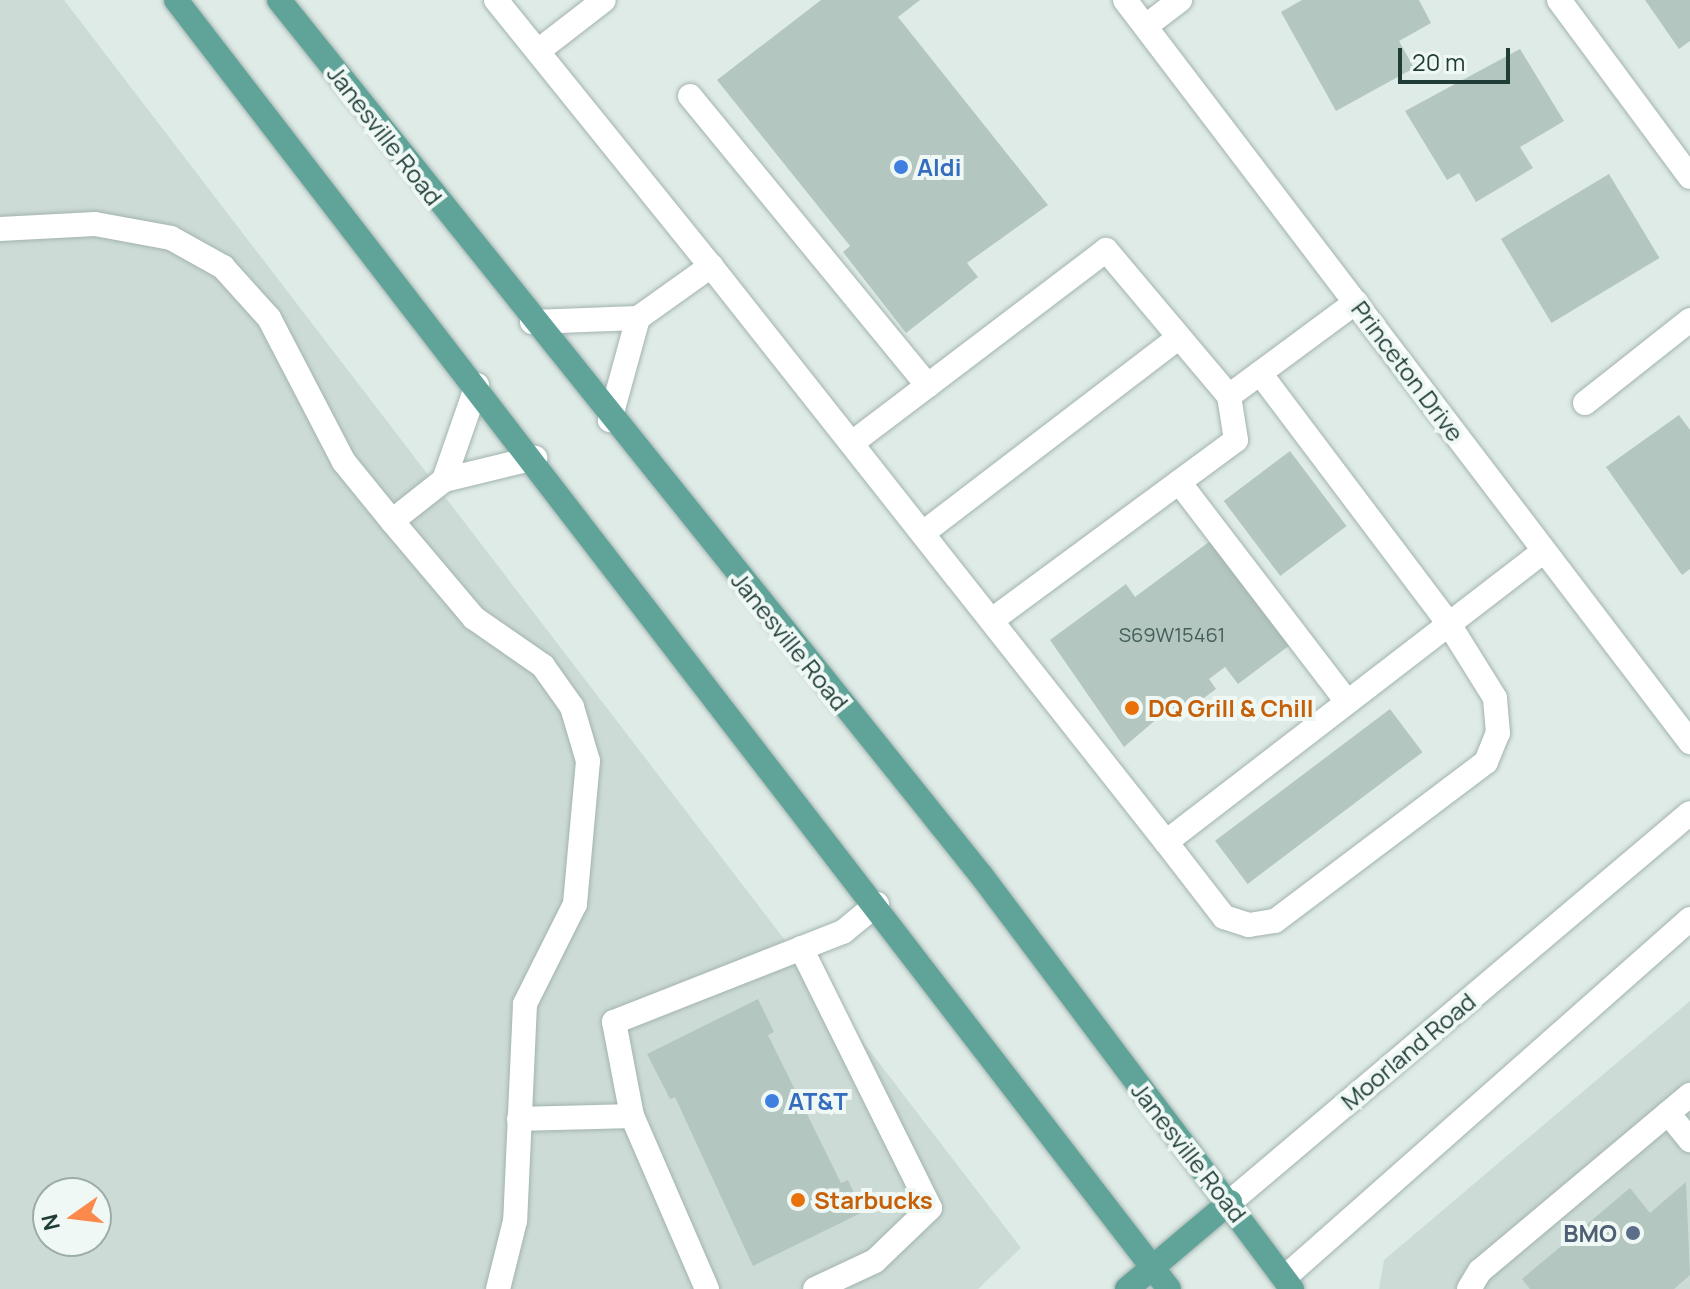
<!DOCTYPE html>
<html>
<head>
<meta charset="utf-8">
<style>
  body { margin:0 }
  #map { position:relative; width:1690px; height:1289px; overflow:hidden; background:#dfebe7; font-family:Manrope,sans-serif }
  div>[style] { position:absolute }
  .built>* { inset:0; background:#cddbd6 }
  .building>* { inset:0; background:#b4c6c0; transform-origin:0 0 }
  .roads { filter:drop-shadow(0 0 2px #a2b3af) drop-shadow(0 0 2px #a2b3af) }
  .minor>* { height:24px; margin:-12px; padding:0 12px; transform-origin:12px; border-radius:12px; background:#fff }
  .major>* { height:24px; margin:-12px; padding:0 12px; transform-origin:12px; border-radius:12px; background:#60a499 }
  .dots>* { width:22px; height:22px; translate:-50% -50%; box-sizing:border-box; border:4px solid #eff8f4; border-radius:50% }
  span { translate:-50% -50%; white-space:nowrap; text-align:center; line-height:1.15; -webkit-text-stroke:8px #eff8f4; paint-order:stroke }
  .number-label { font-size:20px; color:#445e59 }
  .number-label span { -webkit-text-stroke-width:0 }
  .street-label { font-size:24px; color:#1f3c37 }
  .shop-label { font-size:24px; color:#366cbe; font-weight:700 }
  .left { translate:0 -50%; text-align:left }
  .food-label { font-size:24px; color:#c56008; font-weight:700 }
  .service-label { font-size:24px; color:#4e5e75; font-weight:700 }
  .right { translate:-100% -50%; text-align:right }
  .north { position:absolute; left:32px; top:1177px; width:80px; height:80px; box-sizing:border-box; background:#eff8f4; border:2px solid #9cada8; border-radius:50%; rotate:256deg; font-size:22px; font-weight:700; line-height:32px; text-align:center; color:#1f3c37 }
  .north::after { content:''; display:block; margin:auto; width:28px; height:36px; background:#fc894c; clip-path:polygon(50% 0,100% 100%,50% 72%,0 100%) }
  .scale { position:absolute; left:1398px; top:48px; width:112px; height:36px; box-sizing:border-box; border:4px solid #1f3c37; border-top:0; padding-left:10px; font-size:24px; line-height:28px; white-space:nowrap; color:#1f3c37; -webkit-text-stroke:6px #eff8f4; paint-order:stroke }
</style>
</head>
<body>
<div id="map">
  <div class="built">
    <div style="clip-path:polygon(evenodd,0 0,64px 0,1021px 1248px,978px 1289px,0 1289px,0 0,48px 1193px,96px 1193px,96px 1241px,48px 1241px,48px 1193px)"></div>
    <div style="clip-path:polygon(1690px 1001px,1690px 1289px,1379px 1289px,1384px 1260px)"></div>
  </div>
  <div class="building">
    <div style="clip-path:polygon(821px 0,920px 0,898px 17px,1048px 205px,967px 263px,978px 277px,906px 333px,843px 252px,850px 246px,717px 80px)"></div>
    <div style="clip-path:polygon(1302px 0,1419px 0,1431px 23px,1399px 41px,1414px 68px,1336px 111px,1281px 12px)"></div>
    <div style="clip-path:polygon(1645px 0,1690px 0,1690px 41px,1679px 49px)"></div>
    <div style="clip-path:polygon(1520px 49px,1564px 121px,1520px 147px,1533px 168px,1476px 202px,1459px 173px,1447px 180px,1405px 111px)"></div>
    <div style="left:1609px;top:174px;width:98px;height:126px;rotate:59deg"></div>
    <div style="clip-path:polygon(1679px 415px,1690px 430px,1690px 569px,1682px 575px,1606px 467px)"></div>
    <div style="left:1290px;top:451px;width:94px;height:83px;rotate:53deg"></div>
    <div style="clip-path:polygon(1213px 539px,1290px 645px,1238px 684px,1225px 667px,1209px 679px,1216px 689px,1173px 721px,1166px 711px,1124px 747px,1050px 640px,1126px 584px,1135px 597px)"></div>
    <div style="left:1390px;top:709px;width:54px;height:219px;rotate:53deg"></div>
    <div style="clip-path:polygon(758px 999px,774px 1032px,768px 1035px,841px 1183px,848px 1180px,863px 1212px,753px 1266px,675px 1097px,670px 1099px,647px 1054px)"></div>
    <div style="clip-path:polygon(1686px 1182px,1690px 1275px,1674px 1289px,1530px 1289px,1522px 1279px,1630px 1188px,1650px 1213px)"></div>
  </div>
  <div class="roads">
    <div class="minor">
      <div style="left:496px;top:0;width:342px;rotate:51.1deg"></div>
      <div style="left:1125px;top:0;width:933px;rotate:52.71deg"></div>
      <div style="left:1559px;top:0;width:220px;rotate:53.5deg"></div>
      <div style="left:1146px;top:26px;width:43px;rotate:-37.4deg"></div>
      <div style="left:538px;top:51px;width:83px;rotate:-37.7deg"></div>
      <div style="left:690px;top:96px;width:375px;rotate:50.6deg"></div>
      <div style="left:0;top:229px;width:95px;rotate:-3deg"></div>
      <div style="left:95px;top:224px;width:77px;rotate:10.4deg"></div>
      <div style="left:171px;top:238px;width:60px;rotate:29.1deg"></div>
      <div style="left:223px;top:267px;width:69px;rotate:48deg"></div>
      <div style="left:269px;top:318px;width:162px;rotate:62.5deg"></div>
      <div style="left:344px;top:462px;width:76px;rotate:50.9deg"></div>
      <div style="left:638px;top:318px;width:90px;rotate:-35.5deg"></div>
      <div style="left:711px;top:266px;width:734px;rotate:51.69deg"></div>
      <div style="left:1166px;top:842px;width:477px;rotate:-37.6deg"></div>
      <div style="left:532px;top:322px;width:106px;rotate:-2.2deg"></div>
      <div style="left:638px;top:318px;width:106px;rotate:105.4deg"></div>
      <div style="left:477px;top:385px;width:101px;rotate:109.2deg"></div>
      <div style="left:444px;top:480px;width:94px;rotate:-13.6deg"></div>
      <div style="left:1585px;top:403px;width:134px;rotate:-38.3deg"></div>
      <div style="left:852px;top:443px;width:319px;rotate:-37.2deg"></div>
      <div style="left:1106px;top:250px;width:191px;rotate:49.9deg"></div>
      <div style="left:444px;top:480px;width:66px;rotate:141.7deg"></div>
      <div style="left:392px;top:521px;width:127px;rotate:49.8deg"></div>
      <div style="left:474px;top:618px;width:84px;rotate:34.8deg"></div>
      <div style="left:543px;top:666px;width:50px;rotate:54.7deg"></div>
      <div style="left:572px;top:707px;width:56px;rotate:73.5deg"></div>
      <div style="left:588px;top:761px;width:144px;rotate:95.2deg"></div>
      <div style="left:575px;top:904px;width:112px;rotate:116.6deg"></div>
      <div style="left:525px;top:1004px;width:217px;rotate:92.6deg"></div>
      <div style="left:515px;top:1221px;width:70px;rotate:104deg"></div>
      <div style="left:1179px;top:482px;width:277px;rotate:52.6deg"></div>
      <div style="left:923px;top:533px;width:321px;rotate:-37.4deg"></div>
      <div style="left:992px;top:620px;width:303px;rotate:-36.4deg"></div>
      <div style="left:1236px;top:440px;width:45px;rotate:-99deg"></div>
      <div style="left:1229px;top:396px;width:158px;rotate:-36.5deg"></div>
      <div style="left:1166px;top:842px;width:95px;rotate:52.3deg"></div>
      <div style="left:1224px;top:917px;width:26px;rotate:18deg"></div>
      <div style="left:1249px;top:925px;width:26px;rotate:-9deg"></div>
      <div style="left:1275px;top:921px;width:264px;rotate:-37deg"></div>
      <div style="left:1486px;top:762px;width:31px;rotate:-68deg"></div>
      <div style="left:1498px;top:733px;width:35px;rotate:-95deg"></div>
      <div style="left:1495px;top:698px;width:87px;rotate:-121.9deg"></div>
      <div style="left:1449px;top:624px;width:314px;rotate:-127deg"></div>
      <div style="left:801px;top:948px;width:290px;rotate:63.6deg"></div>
      <div style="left:930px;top:1208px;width:76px;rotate:136.1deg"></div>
      <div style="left:875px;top:1261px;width:66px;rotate:155deg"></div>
      <div style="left:1668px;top:1113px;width:35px;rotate:51deg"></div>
      <div style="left:519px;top:1119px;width:113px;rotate:-1.5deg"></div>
      <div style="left:1230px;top:1202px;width:602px;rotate:-40.22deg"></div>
      <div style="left:1284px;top:1278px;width:542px;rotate:-41.48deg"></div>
      <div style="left:707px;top:1289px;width:189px;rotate:-113.4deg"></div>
      <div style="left:632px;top:1116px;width:96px;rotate:-100.8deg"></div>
      <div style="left:614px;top:1022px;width:246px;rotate:-21.5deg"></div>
      <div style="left:843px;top:932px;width:44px;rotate:-39.5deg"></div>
      <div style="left:1469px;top:1289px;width:21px;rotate:-59deg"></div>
      <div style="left:1480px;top:1271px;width:274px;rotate:-40deg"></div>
    </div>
    <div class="major">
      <div style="left:176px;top:0;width:1627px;rotate:52.39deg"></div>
      <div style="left:279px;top:0;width:1122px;rotate:51.26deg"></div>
      <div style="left:981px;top:875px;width:518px;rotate:53.09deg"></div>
      <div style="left:1127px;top:1289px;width:135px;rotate:-40.2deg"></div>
    </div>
  </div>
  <div class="dots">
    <div style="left:901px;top:167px;background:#3f7fe0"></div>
    <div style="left:1132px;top:708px;background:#e8710a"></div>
    <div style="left:772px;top:1101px;background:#3f7fe0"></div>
    <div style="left:798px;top:1200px;background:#e8710a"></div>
    <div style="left:1633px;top:1233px;background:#5c6f8a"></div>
  </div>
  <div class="number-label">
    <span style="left:1172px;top:634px">S69W15461</span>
  </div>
  <div class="street-label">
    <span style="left:385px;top:135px;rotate:52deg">Janesville Road</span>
    <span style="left:1408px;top:371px;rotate:53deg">Princeton Drive</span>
    <span style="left:790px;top:641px;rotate:51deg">Janesville Road</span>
    <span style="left:1408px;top:1051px;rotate:-40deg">Moorland Road</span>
    <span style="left:1189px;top:1152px;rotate:52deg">Janesville Road</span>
  </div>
  <div class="shop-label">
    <span class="left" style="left:917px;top:167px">Aldi</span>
    <span class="left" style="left:788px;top:1101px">AT&amp;T</span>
  </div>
  <div class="food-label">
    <span class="left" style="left:1148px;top:708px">DQ Grill &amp; Chill</span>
    <span class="left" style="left:814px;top:1200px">Starbucks</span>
  </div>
  <div class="service-label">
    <span class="right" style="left:1617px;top:1233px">BMO</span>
  </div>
  <div class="north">N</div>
  <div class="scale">20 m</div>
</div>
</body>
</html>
